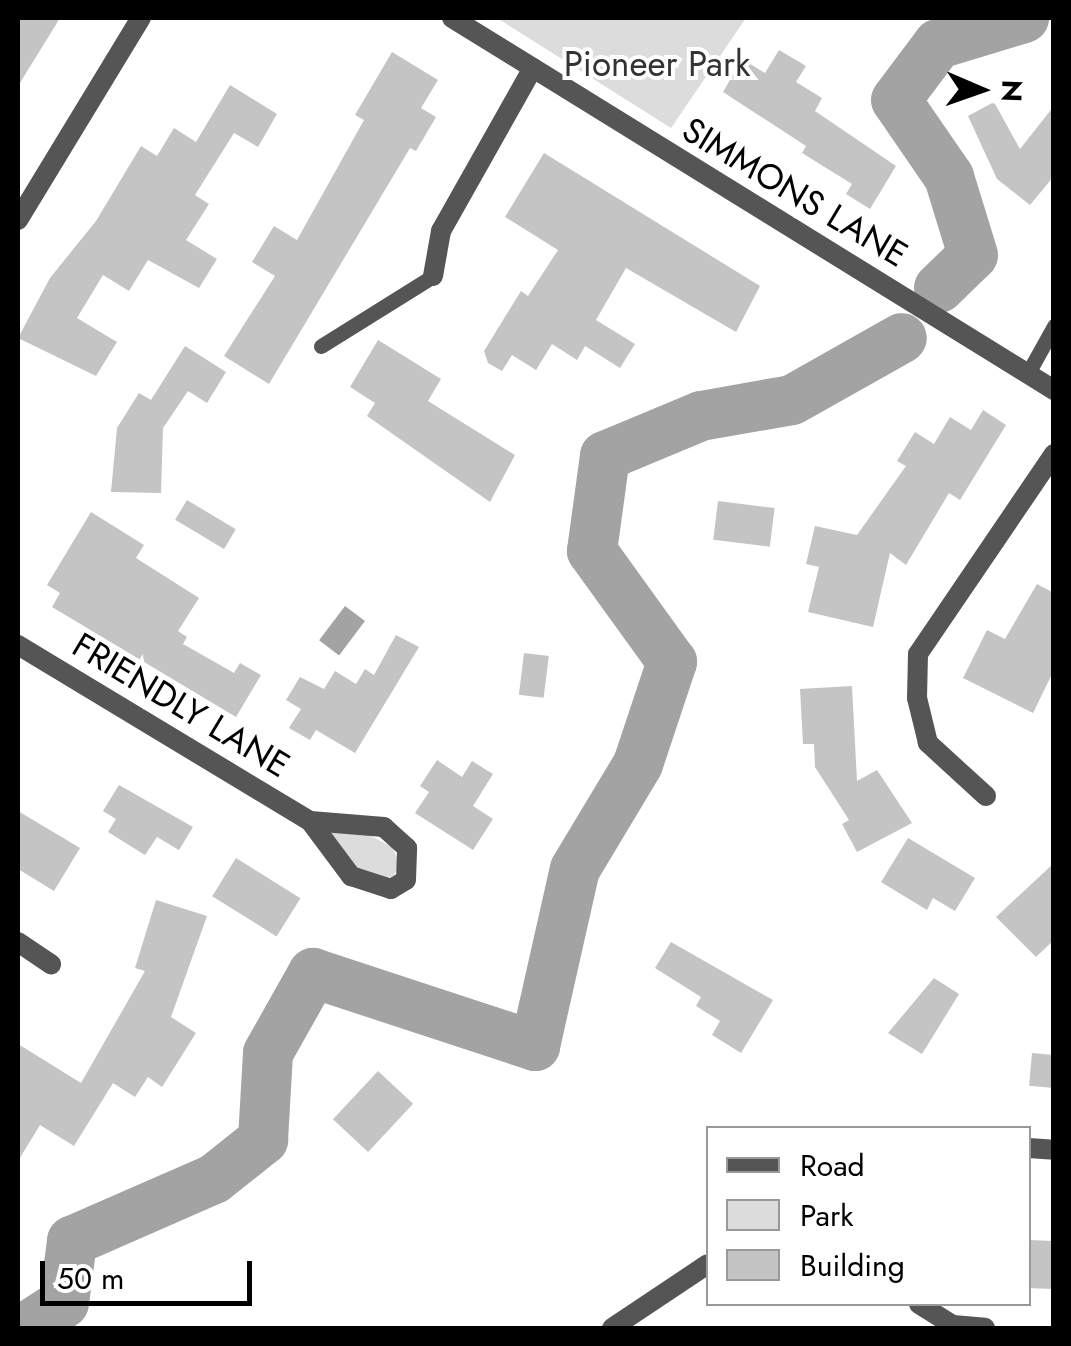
<!DOCTYPE html>
<html>
<head>
<meta charset="utf-8">
<style>
  body { margin:0 }
  #map { position:relative; width:1071px; height:1346px; overflow:hidden; background:#fff; font-family:Jost,sans-serif }
  div>[style] { position:absolute }
  .green>* { inset:0; background:#dcdcdc }
  .water>* { inset:0; background:#a3a3a3; transform-origin:0 0 }
  .river>* { height:50px; margin:-25px; padding:0 25px; transform-origin:25px; border-radius:25px; background:#a3a3a3 }
  .building>* { inset:0; background:#c4c4c4; transform-origin:0 0 }
  .service>* { height:15px; margin:-7.5px; padding:0 7.5px; transform-origin:7.5px; border-radius:7.5px; background:#555 }
  .minor>* { height:20px; margin:-10px; padding:0 10px; transform-origin:10px; border-radius:10px; background:#555 }
  .tertiary>* { height:20px; margin:-10px; padding:0 10px; transform-origin:10px; border-radius:10px; background:#555 }
  span { translate:-50% -50%; white-space:nowrap; text-align:center; line-height:1.15; -webkit-text-stroke:8px #fff; paint-order:stroke }
  .park-label { font-size:35px; color:#333 }
  .street-label { font-size:35px; color:#000 }
  .frame { position:absolute; inset:0; border:20px solid #000; pointer-events:none }
  .legend { position:absolute; left:706px; top:1126px; width:325px; height:180px; box-sizing:border-box; background:#fff; border:2px solid #999; margin:0; padding:12px 18px; list-style:none; font-size:30px; color:#000 }
  .legend li { display:flex; align-items:center; gap:20px; height:50px }
  .legend b { width:50px; border:2px solid #999 }
  .north { position:absolute; left:931px; top:40px; width:100px; height:100px; -webkit-text-stroke:8px #fff; paint-order:stroke; rotate:92deg; font-size:28px; font-weight:700; line-height:40px; text-align:center; color:#000 }
  .north::after { content:''; display:block; margin:auto; width:35px; height:45px; background:#000; clip-path:polygon(50% 0,100% 100%,50% 72%,0 100%) }
  .scale { position:absolute; left:40px; top:1261px; width:212px; height:45px; box-sizing:border-box; border:5px solid #000; border-top:0; padding-left:12px; font-size:30px; line-height:35px; white-space:nowrap; color:#000; -webkit-text-stroke:8px #fff; paint-order:stroke }
</style>
</head>
<body>
<div id="map">
  <div class="green">
    <div style="clip-path:polygon(497px 18px,746px 18px,671px 128px)"></div>
    <div style="clip-path:polygon(326px 829px,369px 835px,392px 847px,400px 863px,394px 875px,385px 880px,352px 868px)"></div>
  </div>
  <div class="water">
    <div style="left:345px;top:606px;width:25px;height:43px;rotate:37deg"></div>
  </div>
  <div class="river">
    <div style="left:939px;top:288px;width:47px;rotate:-44.1deg"></div>
    <div style="left:973px;top:255px;width:82px;rotate:-107.1deg"></div>
    <div style="left:949px;top:177px;width:93px;rotate:-124.5deg"></div>
    <div style="left:896px;top:100px;width:70px;rotate:-53.1deg"></div>
    <div style="left:938px;top:44px;width:90px;rotate:-16.8deg"></div>
    <div style="left:25px;top:1328px;width:46px;rotate:-32.7deg"></div>
    <div style="left:64px;top:1303px;width:63px;rotate:-82.6deg"></div>
    <div style="left:72px;top:1241px;width:155px;rotate:-23.6deg"></div>
    <div style="left:214px;top:1179px;width:63px;rotate:-38.5deg"></div>
    <div style="left:263px;top:1140px;width:87px;rotate:-86.7deg"></div>
    <div style="left:268px;top:1053px;width:92px;rotate:-60.6deg"></div>
    <div style="left:313px;top:973px;width:234px;rotate:18.2deg"></div>
    <div style="left:535px;top:1046px;width:181px;rotate:-77.3deg"></div>
    <div style="left:575px;top:869px;width:122px;rotate:-59deg"></div>
    <div style="left:638px;top:764px;width:108px;rotate:-71.6deg"></div>
    <div style="left:672px;top:662px;width:137px;rotate:-125.8deg"></div>
    <div style="left:592px;top:551px;width:96px;rotate:-82.2deg"></div>
    <div style="left:605px;top:456px;width:104px;rotate:-22.6deg"></div>
    <div style="left:701px;top:416px;width:92px;rotate:-10deg"></div>
    <div style="left:792px;top:400px;width:126px;rotate:-29.4deg"></div>
  </div>
  <div class="building">
    <div style="clip-path:polygon(18px 18px,60px 18px,18px 86px)"></div>
    <div style="clip-path:polygon(779px 50px,806px 66px,796px 82px,822px 98px,815px 111px,896px 166px,870px 209px,846px 194px,852px 184px,802px 153px,806px 146px,723px 92px,742px 59px,765px 73px)"></div>
    <div style="clip-path:polygon(392px 52px,438px 80px,421px 108px,436px 117px,416px 151px,410px 148px,269px 384px,224px 356px,275px 276px,252px 262px,274px 226px,297px 240px,364px 120px,355px 115px)"></div>
    <div style="clip-path:polygon(230px 85px,277px 114px,258px 147px,234px 133px,195px 195px,209px 204px,186px 240px,217px 259px,199px 288px,148px 260px,129px 291px,103px 275px,77px 318px,117px 342px,96px 376px,18px 338px,50px 278px,96px 221px,141px 146px,157px 156px,174px 128px,196px 142px)"></div>
    <div style="clip-path:polygon(994px 102px,1020px 149px,1054px 106px,1054px 176px,1030px 205px,997px 179px,968px 116px)"></div>
    <div style="clip-path:polygon(544px 153px,760px 286px,736px 332px,626px 268px,596px 320px,635px 344px,620px 368px,585px 346px,577px 360px,552px 344px,536px 370px,512px 355px,502px 371px,488px 363px,484px 351px,521px 291px,528px 296px,558px 250px,505px 217px)"></div>
    <div style="clip-path:polygon(378px 340px,441px 379px,428px 401px,515px 455px,490px 502px,367px 416px,375px 403px,350px 387px)"></div>
    <div style="clip-path:polygon(185px 346px,226px 372px,207px 403px,188px 391px,163px 428px,161px 493px,111px 492px,117px 428px,139px 393px,151px 400px)"></div>
    <div style="clip-path:polygon(983px 410px,1006px 425px,960px 500px,949px 493px,906px 565px,890px 553px,873px 627px,808px 612px,819px 567px,806px 564px,815px 526px,857px 535px,906px 466px,897px 461px,915px 432px,934px 444px,950px 417px,971px 430px)"></div>
    <div style="left:187px;top:500px;width:57px;height:23px;rotate:31deg"></div>
    <div style="left:718px;top:501px;width:57px;height:39px;rotate:7deg"></div>
    <div style="clip-path:polygon(91px 512px,144px 545px,136px 558px,199px 598px,178px 631px,187px 637px,183px 644px,234px 673px,240px 663px,261px 675px,236px 717px,52px 607px,60px 593px,47px 585px)"></div>
    <div style="clip-path:polygon(1037px 584px,1054px 593px,1054px 670px,1033px 713px,963px 678px,987px 630px,1005px 639px)"></div>
    <div style="clip-path:polygon(396px 635px,419px 647px,355px 753px,316px 730px,310px 740px,289px 728px,301px 709px,286px 700px,300px 677px,324px 689px,335px 671px,356px 684px,365px 669px,374px 675px)"></div>
    <div style="left:524px;top:653px;width:25px;height:42px;rotate:7deg"></div>
    <div style="clip-path:polygon(852px 686px,857px 781px,877px 770px,912px 823px,857px 852px,842px 824px,849px 820px,815px 767px,814px 744px,803px 744px,800px 689px)"></div>
    <div style="clip-path:polygon(437px 760px,462px 777px,472px 761px,493px 774px,473px 806px,493px 819px,473px 850px,415px 813px,429px 792px,420px 786px)"></div>
    <div style="clip-path:polygon(119px 785px,193px 827px,179px 850px,157px 837px,145px 855px,108px 832px,116px 819px,103px 811px)"></div>
    <div style="clip-path:polygon(18px 811px,80px 848px,54px 891px,18px 869px)"></div>
    <div style="clip-path:polygon(908px 838px,975px 878px,955px 911px,933px 898px,927px 910px,881px 882px)"></div>
    <div style="left:236px;top:858px;width:76px;height:45px;rotate:32deg"></div>
    <div style="clip-path:polygon(1054px 863px,1054px 940px,1036px 957px,996px 917px)"></div>
    <div style="clip-path:polygon(156px 900px,207px 916px,171px 1017px,196px 1033px,162px 1087px,148px 1077px,135px 1097px,113px 1083px,74px 1146px,40px 1125px,18px 1161px,18px 1044px,81px 1083px,145px 971px,135px 968px)"></div>
    <div style="clip-path:polygon(671px 942px,773px 1000px,741px 1053px,712px 1035px,720px 1021px,696px 1006px,701px 997px,655px 968px)"></div>
    <div style="clip-path:polygon(934px 978px,959px 994px,922px 1054px,888px 1033px)"></div>
    <div style="left:1032px;top:1053px;width:22px;height:33px;rotate:5deg"></div>
    <div style="left:378px;top:1071px;width:48px;height:66px;rotate:43deg"></div>
    <div style="left:1028px;top:1240px;width:26px;height:48px;rotate:2deg"></div>
  </div>
  <div class="service">
    <div style="left:321px;top:346px;width:132px;rotate:-32deg"></div>
    <div style="left:1028px;top:373px;width:54px;rotate:-61deg"></div>
  </div>
  <div class="minor">
    <div style="left:18px;top:220px;width:237px;rotate:-58.7deg"></div>
    <div style="left:433px;top:276px;width:46px;rotate:-79.9deg"></div>
    <div style="left:441px;top:231px;width:187px;rotate:-60.6deg"></div>
    <div style="left:18px;top:645px;width:341px;rotate:31.1deg"></div>
    <div style="left:310px;top:821px;width:69px;rotate:53.3deg"></div>
    <div style="left:351px;top:876px;width:42px;rotate:18deg"></div>
    <div style="left:391px;top:889px;width:17px;rotate:-31deg"></div>
    <div style="left:406px;top:880px;width:32px;rotate:-88deg"></div>
    <div style="left:407px;top:848px;width:31px;rotate:-138deg"></div>
    <div style="left:384px;top:827px;width:74px;rotate:-175.4deg"></div>
    <div style="left:986px;top:796px;width:79px;rotate:-137.6deg"></div>
    <div style="left:928px;top:743px;width:46px;rotate:-103.7deg"></div>
    <div style="left:917px;top:698px;width:44px;rotate:-88.7deg"></div>
    <div style="left:918px;top:654px;width:242px;rotate:-55.8deg"></div>
    <div style="left:18px;top:942px;width:40px;rotate:34deg"></div>
    <div style="left:1028px;top:1148px;width:26px;rotate:4deg"></div>
    <div style="left:919px;top:1304px;width:40px;rotate:32deg"></div>
    <div style="left:953px;top:1325px;width:32px;rotate:5deg"></div>
    <div style="left:612px;top:1328px;width:115px;rotate:-33.7deg"></div>
  </div>
  <div class="tertiary">
    <div style="left:452px;top:18px;width:708px;rotate:31.71deg"></div>
  </div>
  <div class="park-label">
    <span style="left:657px;top:64px">Pioneer Park</span>
  </div>
  <div class="street-label">
    <span style="left:795px;top:192px;rotate:31deg">SIMMONS LANE</span>
    <span style="left:181px;top:705px;rotate:31deg">FRIENDLY LANE</span>
  </div>
  <div class="frame"></div>
  <ul class="legend">
  <li><b style="height:12px;background:#555"></b>Road</li>
  <li><b style="height:28px;background:#dcdcdc"></b>Park</li>
  <li><b style="height:28px;background:#c4c4c4"></b>Building</li>
  </ul>
  <div class="north">N</div>
  <div class="scale">50 m</div>
</div>
</body>
</html>
